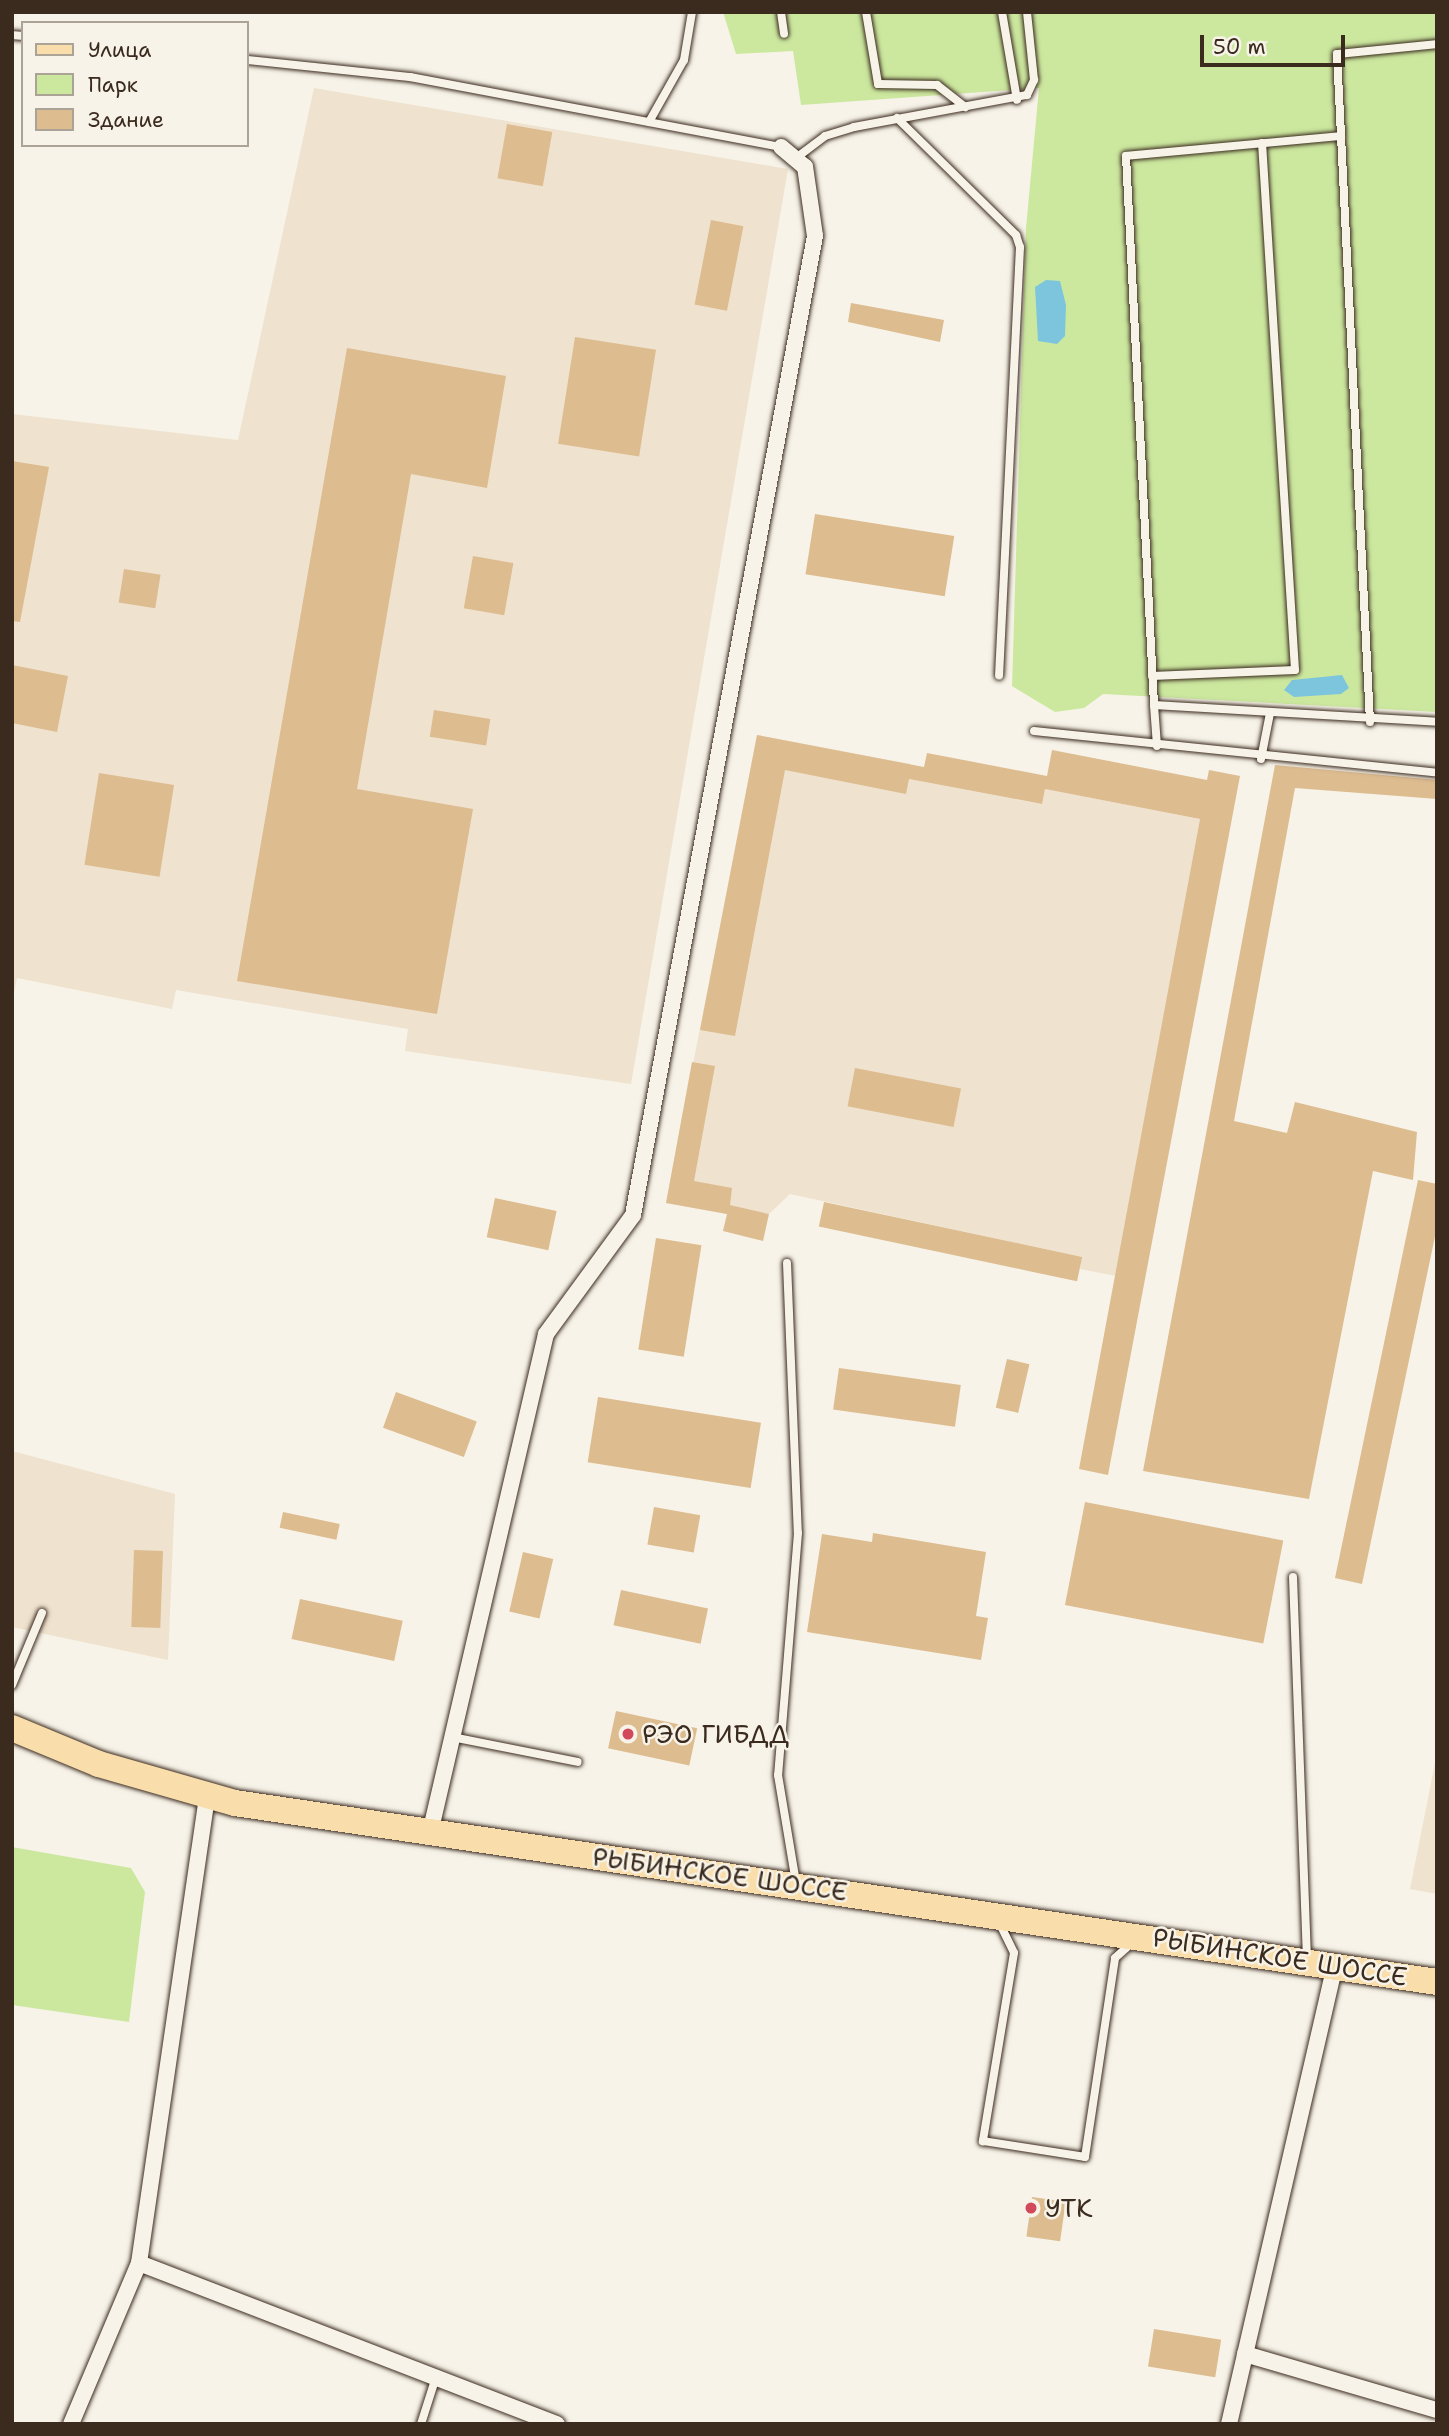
<!DOCTYPE html>
<html>
<head>
<meta charset="utf-8">
<style>
  body { margin:0 }
  #map { position:relative; width:1449px; height:2436px; overflow:hidden; background:#f7f3e8; font-family:"Shantell Sans",sans-serif }
  div>[style] { position:absolute }
  .built>* { inset:0; background:#efe2ce }
  .green>* { inset:0; background:#cce89f }
  .water>* { inset:0; background:#7cc5dd }
  .building>* { inset:0; background:#ddbc90; transform-origin:0 0 }
  .roads { filter:drop-shadow(0 0 2px #3b2a1e) drop-shadow(0 0 2px #3b2a1e) }
  .service>* { height:8px; margin:-4px; padding:0 4px; transform-origin:4px; border-radius:4px; background:#f7f3e8 }
  .minor>* { height:16px; margin:-8px; padding:0 8px; transform-origin:8px; border-radius:8px; background:#f7f3e8 }
  .primary>* { height:26px; margin:-13px; padding:0 13px; transform-origin:13px; border-radius:13px; background:#f9deab }
  .dots>* { width:19px; height:19px; translate:-50% -50%; box-sizing:border-box; border:4px solid #f7f3e8; border-radius:50% }
  span { translate:-50% -50%; white-space:nowrap; text-align:center; line-height:1.15; -webkit-text-stroke:5px #f7f3e8; paint-order:stroke }
  .poi-label { font-size:26px; color:#3b2a1e }
  .left { translate:0 -50%; text-align:left }
  .street-label { font-size:26px; color:#3b2a1e }
  .frame { position:absolute; inset:0; border:14px solid #3b2a1e; pointer-events:none }
  .legend { position:absolute; left:21px; top:21px; width:228px; height:126px; box-sizing:border-box; background:#f7f3e8; border:2px solid #aca397; margin:0; padding:9px 12px; list-style:none; font-size:21px; color:#3b2a1e }
  .legend li { display:flex; align-items:center; gap:14px; height:35px }
  .legend b { width:35px; border:2px solid #aca397 }
  .scale { position:absolute; left:1200px; top:35px; width:145px; height:32px; box-sizing:border-box; border:4px solid #3b2a1e; border-top:0; padding-left:9px; font-size:21px; line-height:24px; white-space:nowrap; color:#3b2a1e; -webkit-text-stroke:5px #f7f3e8; paint-order:stroke }
</style>
</head>
<body>
<div id="map">
  <div class="built">
    <div style="clip-path:polygon(314px 88px,788px 169px,631px 1084px,405px 1051px,408px 1029px,176px 990px,172px 1009px,17px 978px,12px 1002px,12px 414px,238px 440px)"></div>
    <div style="clip-path:polygon(757px 735px,911px 764px,909px 779px,1041px 804px,1045px 789px,1200px 819px,1116px 1276px,1080px 1269px,1082px 1257px,790px 1194px,769px 1214px,730px 1205px,727px 1214px,666px 1203px)"></div>
    <div style="clip-path:polygon(12px 1451px,175px 1494px,168px 1660px,12px 1627px)"></div>
    <div style="clip-path:polygon(1437px 1753px,1437px 1894px,1410px 1889px)"></div>
  </div>
  <div class="green">
    <div style="clip-path:polygon(723px 12px,1437px 12px,1437px 712px,1103px 694px,1084px 708px,1055px 712px,1012px 686px,1026px 228px,1039px 88px,801px 105px,793px 51px,736px 54px)"></div>
    <div style="clip-path:polygon(12px 1847px,131px 1868px,145px 1892px,129px 2022px,12px 2005px)"></div>
  </div>
  <div class="water">
    <div style="clip-path:polygon(1046px 280px,1060px 281px,1066px 305px,1065px 336px,1057px 344px,1038px 341px,1035px 287px)"></div>
    <div style="clip-path:polygon(1342px 675px,1349px 688px,1341px 694px,1294px 697px,1284px 690px,1292px 680px)"></div>
  </div>
  <div class="building">
    <div style="left:507px;top:124px;width:46px;height:55px;rotate:10deg"></div>
    <div style="left:711px;top:220px;width:33px;height:86px;rotate:11deg"></div>
    <div style="clip-path:polygon(851px 303px,944px 320px,940px 342px,848px 322px)"></div>
    <div style="left:575px;top:337px;width:82px;height:108px;rotate:9deg"></div>
    <div style="clip-path:polygon(347px 348px,506px 376px,487px 488px,411px 474px,357px 789px,473px 809px,437px 1014px,237px 981px)"></div>
    <div style="clip-path:polygon(12px 461px,49px 467px,20px 622px,12px 621px)"></div>
    <div style="left:815px;top:514px;width:141px;height:61px;rotate:9deg"></div>
    <div style="left:473px;top:556px;width:41px;height:53px;rotate:10deg"></div>
    <div style="left:124px;top:569px;width:37px;height:34px;rotate:9deg"></div>
    <div style="clip-path:polygon(12px 665px,68px 676px,57px 732px,12px 723px)"></div>
    <div style="left:434px;top:710px;width:57px;height:27px;rotate:9deg"></div>
    <div style="clip-path:polygon(757px 735px,924px 767px,927px 753px,1047px 776px,1052px 750px,1207px 780px,1209px 770px,1240px 776px,1108px 1475px,1079px 1469px,1200px 819px,1045px 789px,1042px 804px,909px 779px,906px 794px,785px 770px,735px 1036px,700px 1030px)"></div>
    <div style="clip-path:polygon(1275px 765px,1437px 780px,1437px 799px,1295px 788px,1234px 1121px,1287px 1133px,1295px 1102px,1417px 1132px,1413px 1180px,1373px 1171px,1309px 1499px,1143px 1471px)"></div>
    <div style="left:99px;top:773px;width:76px;height:93px;rotate:9deg"></div>
    <div style="clip-path:polygon(692px 1062px,715px 1066px,694px 1181px,732px 1188px,730px 1205px,769px 1214px,763px 1241px,723px 1231px,727px 1214px,666px 1203px)"></div>
    <div style="left:855px;top:1068px;width:108px;height:39px;rotate:11deg"></div>
    <div style="clip-path:polygon(1418px 1180px,1437px 1184px,1437px 1227px,1362px 1584px,1335px 1578px)"></div>
    <div style="left:495px;top:1198px;width:63px;height:40px;rotate:12deg"></div>
    <div style="left:824px;top:1202px;width:264px;height:25px;rotate:12deg"></div>
    <div style="left:656px;top:1238px;width:46px;height:113px;rotate:9deg"></div>
    <div style="left:1007px;top:1359px;width:23px;height:50px;rotate:13deg"></div>
    <div style="left:839px;top:1368px;width:123px;height:42px;rotate:8deg"></div>
    <div style="left:396px;top:1392px;width:86px;height:38px;rotate:20deg"></div>
    <div style="left:598px;top:1397px;width:165px;height:66px;rotate:9deg"></div>
    <div style="left:1085px;top:1502px;width:202px;height:105px;rotate:11deg"></div>
    <div style="left:654px;top:1507px;width:47px;height:38px;rotate:10deg"></div>
    <div style="left:283px;top:1512px;width:58px;height:16px;rotate:12deg"></div>
    <div style="clip-path:polygon(873px 1533px,986px 1552px,976px 1616px,988px 1618px,981px 1660px,807px 1632px,822px 1534px,872px 1542px)"></div>
    <div style="left:134px;top:1550px;width:29px;height:77px;rotate:2deg"></div>
    <div style="left:523px;top:1552px;width:31px;height:61px;rotate:13deg"></div>
    <div style="left:621px;top:1590px;width:89px;height:36px;rotate:12deg"></div>
    <div style="left:300px;top:1599px;width:105px;height:41px;rotate:12deg"></div>
    <div style="left:616px;top:1711px;width:83px;height:38px;rotate:12deg"></div>
    <div style="left:1032px;top:2197px;width:34px;height:40px;rotate:8deg"></div>
    <div style="left:1154px;top:2329px;width:68px;height:38px;rotate:9deg"></div>
  </div>
  <div class="roads">
    <div class="service">
      <div style="left:781px;top:12px;width:22px;rotate:82deg"></div>
      <div style="left:866px;top:12px;width:73px;rotate:80.5deg"></div>
      <div style="left:878px;top:84px;width:59px;rotate:1deg"></div>
      <div style="left:937px;top:85px;width:36px;rotate:38deg"></div>
      <div style="left:1002px;top:12px;width:89px;rotate:80.3deg"></div>
      <div style="left:12px;top:35px;width:11px;rotate:5deg"></div>
      <div style="left:247px;top:60px;width:164px;rotate:6deg"></div>
      <div style="left:410px;top:77px;width:378px;rotate:10.7deg"></div>
      <div style="left:897px;top:118px;width:167px;rotate:44.5deg"></div>
      <div style="left:1016px;top:235px;width:13px;rotate:72deg"></div>
      <div style="left:1020px;top:247px;width:429px;rotate:92.8deg"></div>
      <div style="left:649px;top:122px;width:71px;rotate:-60.6deg"></div>
      <div style="left:684px;top:60px;width:49px;rotate:-80.5deg"></div>
      <div style="left:1341px;top:136px;width:216px;rotate:174.7deg"></div>
      <div style="left:1126px;top:156px;width:550px;rotate:87.08deg"></div>
      <div style="left:1154px;top:705px;width:284px;rotate:3.4deg"></div>
      <div style="left:796px;top:158px;width:36px;rotate:-37deg"></div>
      <div style="left:825px;top:136px;width:30px;rotate:-17deg"></div>
      <div style="left:854px;top:127px;width:176px;rotate:-10.5deg"></div>
      <div style="left:1027px;top:95px;width:17px;rotate:-65deg"></div>
      <div style="left:1034px;top:80px;width:68px;rotate:-95.9deg"></div>
      <div style="left:1152px;top:676px;width:143px;rotate:-2.4deg"></div>
      <div style="left:1295px;top:670px;width:528px;rotate:-93.58deg"></div>
      <div style="left:1154px;top:705px;width:41px;rotate:85.8deg"></div>
      <div style="left:1370px;top:722px;width:669px;rotate:-92.83deg"></div>
      <div style="left:1337px;top:54px;width:100px;rotate:-5.7deg"></div>
      <div style="left:1034px;top:731px;width:405px;rotate:5.9deg"></div>
      <div style="left:1261px;top:759px;width:47px;rotate:-78.9deg"></div>
      <div style="left:787px;top:1263px;width:270px;rotate:87.7deg"></div>
      <div style="left:798px;top:1533px;width:243px;rotate:94.7deg"></div>
      <div style="left:778px;top:1775px;width:109px;rotate:80.5deg"></div>
      <div style="left:1293px;top:1577px;width:382px;rotate:87.9deg"></div>
      <div style="left:12px;top:1685px;width:78px;rotate:-67.4deg"></div>
      <div style="left:452px;top:1737px;width:128px;rotate:11.2deg"></div>
      <div style="left:999px;top:1922px;width:34px;rotate:64deg"></div>
      <div style="left:1014px;top:1953px;width:191px;rotate:99.4deg"></div>
      <div style="left:983px;top:2141px;width:103px;rotate:8.9deg"></div>
      <div style="left:1085px;top:2157px;width:201px;rotate:-81.4deg"></div>
      <div style="left:1115px;top:1958px;width:24px;rotate:-42deg"></div>
      <div style="left:421px;top:2424px;width:49px;rotate:-72.3deg"></div>
    </div>
    <div class="minor">
      <div style="left:430px;top:1833px;width:512px;rotate:-76.91deg"></div>
      <div style="left:546px;top:1334px;width:147px;rotate:-53.8deg"></div>
      <div style="left:633px;top:1215px;width:996px;rotate:-79.47deg"></div>
      <div style="left:815px;top:236px;width:70px;rotate:-98.2deg"></div>
      <div style="left:805px;top:167px;width:31px;rotate:-140deg"></div>
      <div style="left:139px;top:2263px;width:448px;rotate:21.1deg"></div>
      <div style="left:1245px;top:2354px;width:200px;rotate:16.3deg"></div>
      <div style="left:71px;top:2424px;width:175px;rotate:-67.1deg"></div>
      <div style="left:139px;top:2263px;width:473px;rotate:-81.7deg"></div>
      <div style="left:1229px;top:2424px;width:470px;rotate:-77deg"></div>
    </div>
    <div class="primary">
      <div style="left:12px;top:1728px;width:94px;rotate:22.5deg"></div>
      <div style="left:99px;top:1764px;width:141px;rotate:16deg"></div>
      <div style="left:235px;top:1803px;width:1215px;rotate:8.47deg"></div>
    </div>
  </div>
  <div class="dots">
    <div style="left:628px;top:1734px;background:#d1495b"></div>
    <div style="left:1031px;top:2208px;background:#d1495b"></div>
  </div>
  <div class="poi-label">
    <span class="left" style="left:642px;top:1734px">РЭО ГИБДД</span>
    <span class="left" style="left:1045px;top:2208px">УТК</span>
  </div>
  <div class="street-label">
    <span style="left:720px;top:1874px;rotate:8deg">РЫБИНСКОЕ ШОССЕ</span>
    <span style="left:1280px;top:1957px;rotate:9deg">РЫБИНСКОЕ ШОССЕ</span>
  </div>
  <div class="frame"></div>
  <ul class="legend">
  <li><b style="height:9px;background:#f9deab"></b>Улица</li>
  <li><b style="height:19px;background:#cce89f"></b>Парк</li>
  <li><b style="height:19px;background:#ddbc90"></b>Здание</li>
  </ul>
  <div class="scale">50 m</div>
</div>
</body>
</html>
